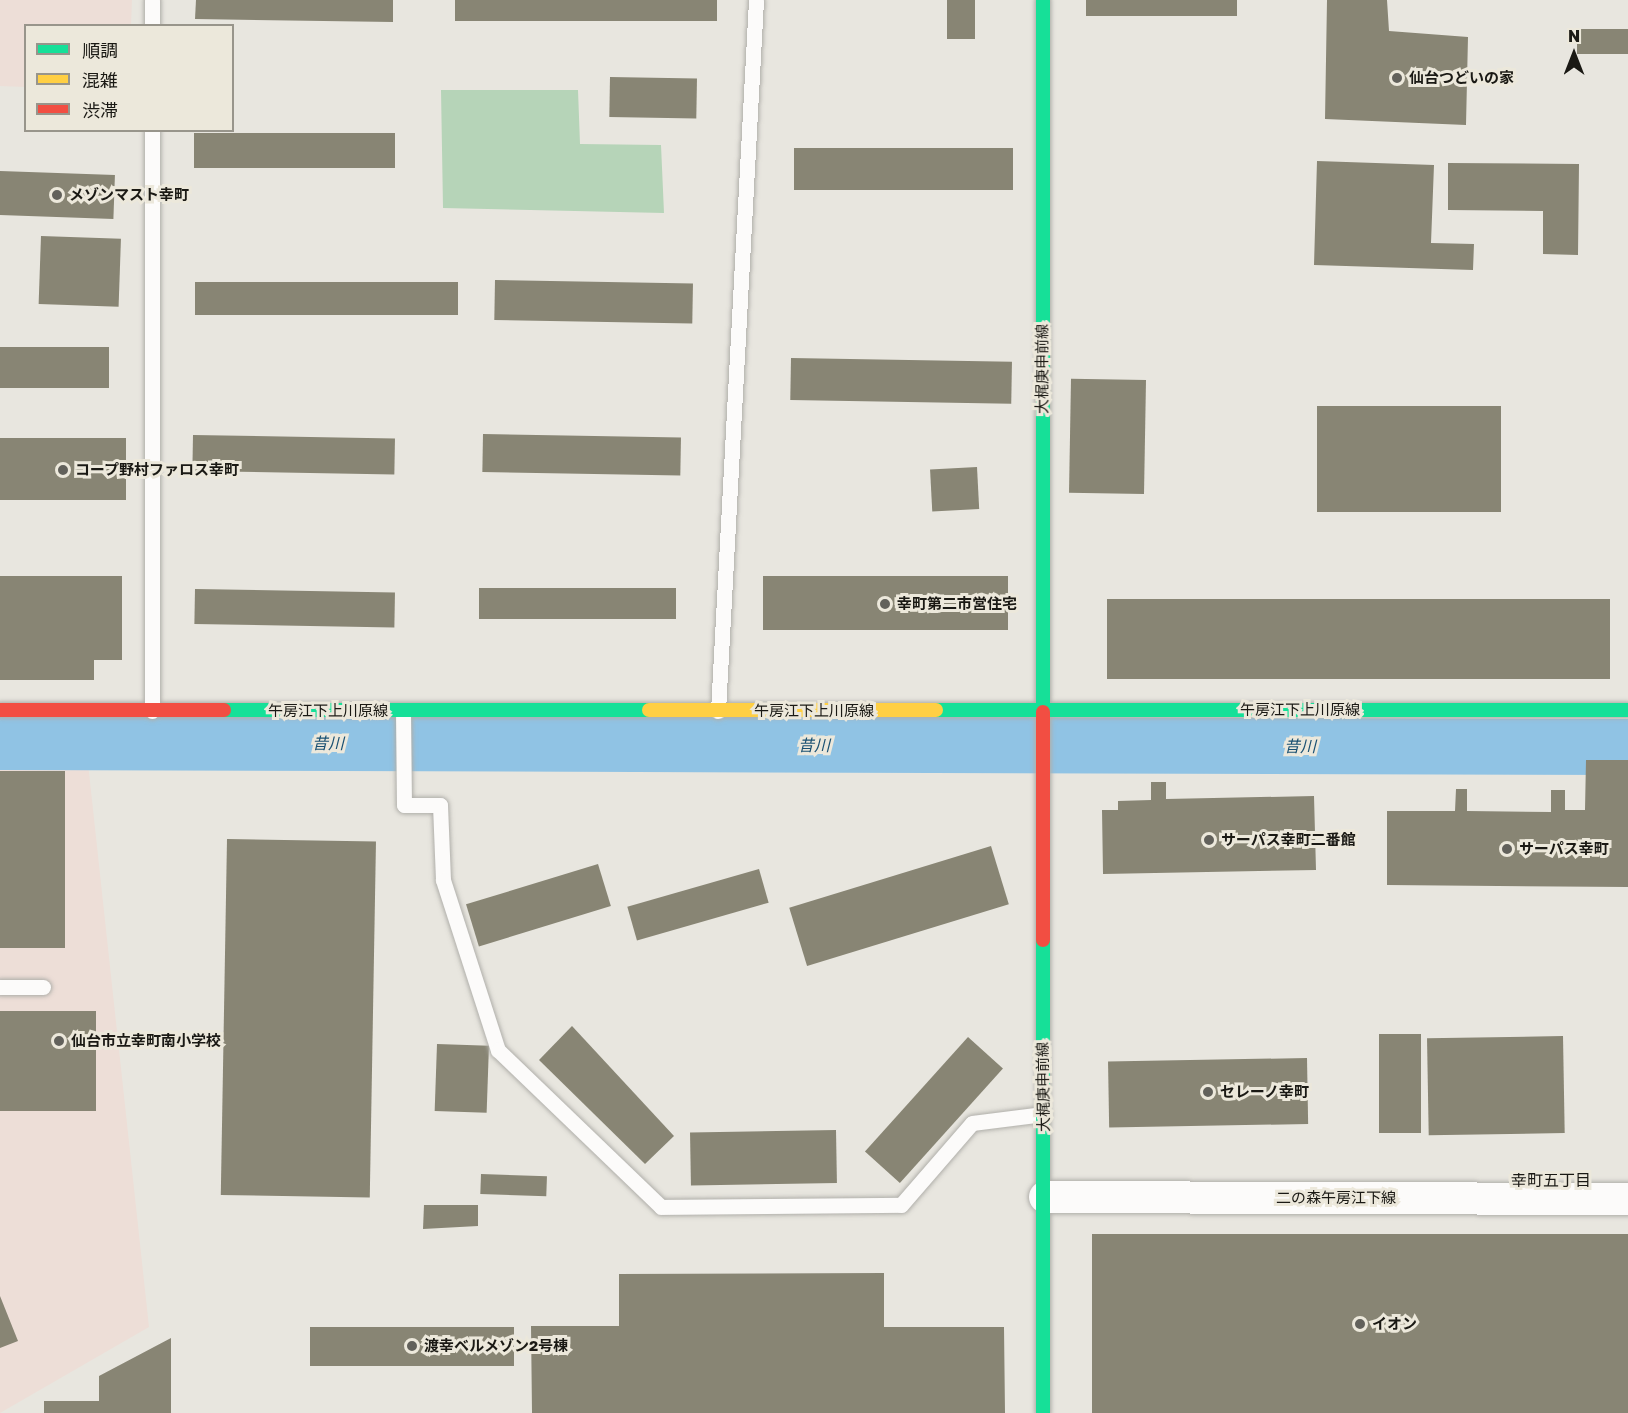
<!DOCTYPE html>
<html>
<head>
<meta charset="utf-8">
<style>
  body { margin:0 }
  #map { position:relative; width:1628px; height:1413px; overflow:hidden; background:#e8e6df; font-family:"Golos Text","Noto Sans JP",sans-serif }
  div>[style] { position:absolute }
  .education>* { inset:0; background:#edded7 }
  .green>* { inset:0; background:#b6d4b8 }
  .river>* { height:56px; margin:-28px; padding:0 28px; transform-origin:28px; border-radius:28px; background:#90c3e4 }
  .building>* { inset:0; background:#888574; transform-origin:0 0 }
  .roads { filter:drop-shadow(0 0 2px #b0afaa) drop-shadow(0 0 2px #b0afaa) }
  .lane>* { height:15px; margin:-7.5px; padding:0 7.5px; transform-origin:7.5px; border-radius:7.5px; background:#fcfbfa }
  .street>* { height:32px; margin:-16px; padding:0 16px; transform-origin:16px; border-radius:16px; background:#fcfbfa }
  .fast>* { height:14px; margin:-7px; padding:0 7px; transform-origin:7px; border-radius:7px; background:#16e098 }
  .slow>* { height:14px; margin:-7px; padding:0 7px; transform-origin:7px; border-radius:7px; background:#ffcf43 }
  .jam>* { height:14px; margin:-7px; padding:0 7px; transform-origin:7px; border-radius:7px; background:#f24e42 }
  .dots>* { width:16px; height:16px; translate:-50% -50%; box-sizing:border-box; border:3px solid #ece8db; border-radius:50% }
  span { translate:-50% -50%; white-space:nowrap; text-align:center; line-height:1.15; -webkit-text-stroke:6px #ece8db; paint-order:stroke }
  .poi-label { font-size:15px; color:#1a1914; font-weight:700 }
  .left { translate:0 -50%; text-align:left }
  .street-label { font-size:15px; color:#1a1914 }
  .water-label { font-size:16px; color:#195072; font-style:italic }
  .neighbourhood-label { font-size:16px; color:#1a1914 }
  .legend { position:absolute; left:24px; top:24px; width:210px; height:108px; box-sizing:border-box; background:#ece8db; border:2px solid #98958b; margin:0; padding:8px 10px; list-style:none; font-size:18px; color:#1a1914 }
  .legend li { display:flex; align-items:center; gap:12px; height:30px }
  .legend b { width:30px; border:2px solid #98958b }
  .north { position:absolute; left:1544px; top:24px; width:60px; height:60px; -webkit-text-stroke:4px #ece8db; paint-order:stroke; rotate:0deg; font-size:16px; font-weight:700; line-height:24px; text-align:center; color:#1a1914 }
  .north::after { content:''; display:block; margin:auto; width:21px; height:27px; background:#1a1914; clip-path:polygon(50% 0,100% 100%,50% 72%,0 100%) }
</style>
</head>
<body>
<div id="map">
  <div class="education">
    <div style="clip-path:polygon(0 0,132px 0,131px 25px,26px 26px,25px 87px,0 86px)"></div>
    <div style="clip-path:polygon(87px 754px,149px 1327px,0 1413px,0 755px)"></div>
  </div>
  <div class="green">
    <div style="clip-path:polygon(441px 90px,578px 90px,580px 144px,661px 145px,664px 213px,443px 208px)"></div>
  </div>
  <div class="river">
    <div style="left:0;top:742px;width:1628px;rotate:0.18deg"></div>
  </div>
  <div class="building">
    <div style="clip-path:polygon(196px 0,393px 0,393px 22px,195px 19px)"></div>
    <div style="left:455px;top:0;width:262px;height:21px"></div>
    <div style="left:947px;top:0;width:28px;height:39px"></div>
    <div style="left:1086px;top:0;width:151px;height:16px"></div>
    <div style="clip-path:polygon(1327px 0,1387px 0,1389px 31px,1468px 37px,1466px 125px,1325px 119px)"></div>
    <div style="left:1628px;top:29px;width:25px;height:51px;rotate:90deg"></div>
    <div style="left:610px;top:77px;width:87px;height:40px;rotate:1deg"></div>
    <div style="left:395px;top:133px;width:35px;height:201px;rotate:90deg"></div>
    <div style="left:1013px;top:148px;width:42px;height:219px;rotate:90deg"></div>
    <div style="clip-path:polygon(1317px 161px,1434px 165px,1431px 243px,1474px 244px,1473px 270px,1314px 265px)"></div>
    <div style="clip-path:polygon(1448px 163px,1579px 164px,1578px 255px,1543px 254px,1543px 211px,1448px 210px)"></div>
    <div style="left:0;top:171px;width:115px;height:44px;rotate:2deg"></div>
    <div style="left:41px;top:236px;width:80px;height:68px;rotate:2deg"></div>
    <div style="left:495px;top:280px;width:198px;height:40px;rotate:1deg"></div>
    <div style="left:195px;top:282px;width:263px;height:33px"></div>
    <div style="left:0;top:347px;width:109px;height:41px"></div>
    <div style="left:791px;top:358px;width:221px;height:42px;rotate:1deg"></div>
    <div style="left:1146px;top:380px;width:114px;height:75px;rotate:91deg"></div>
    <div style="left:1317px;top:406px;width:184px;height:106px"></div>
    <div style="left:483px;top:434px;width:198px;height:38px;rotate:1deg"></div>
    <div style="left:193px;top:435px;width:202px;height:36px;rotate:1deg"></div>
    <div style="left:0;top:438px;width:126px;height:62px"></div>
    <div style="left:977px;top:467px;width:42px;height:47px;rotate:87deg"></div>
    <div style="clip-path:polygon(0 576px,122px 576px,122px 660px,94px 660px,94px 680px,0 680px)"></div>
    <div style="left:763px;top:576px;width:245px;height:54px"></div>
    <div style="left:479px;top:588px;width:197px;height:31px"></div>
    <div style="left:195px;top:589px;width:200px;height:35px;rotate:1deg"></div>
    <div style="left:1610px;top:599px;width:80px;height:503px;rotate:90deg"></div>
    <div style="clip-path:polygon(1586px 760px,1628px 760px,1628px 887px,1387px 885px,1387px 811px,1455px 811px,1456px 789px,1467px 789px,1467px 811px,1551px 812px,1551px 790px,1565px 790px,1565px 810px,1585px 810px)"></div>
    <div style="left:0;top:771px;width:65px;height:177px"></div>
    <div style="clip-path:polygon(1151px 782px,1166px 782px,1166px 799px,1314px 796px,1316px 870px,1103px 874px,1102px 810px,1118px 810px,1118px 801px,1151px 800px)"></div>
    <div style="left:227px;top:839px;width:149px;height:356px;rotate:1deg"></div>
    <div style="left:991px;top:846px;width:61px;height:211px;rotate:73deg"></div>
    <div style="left:598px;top:864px;width:44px;height:138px;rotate:73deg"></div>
    <div style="left:759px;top:869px;width:35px;height:137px;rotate:74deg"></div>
    <div style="left:0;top:1011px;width:96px;height:100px"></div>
    <div style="clip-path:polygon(572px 1026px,674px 1136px,645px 1164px,539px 1060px)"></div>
    <div style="left:1379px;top:1034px;width:42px;height:99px"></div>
    <div style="left:1563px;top:1036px;width:97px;height:136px;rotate:89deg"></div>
    <div style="left:968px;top:1037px;width:47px;height:154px;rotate:42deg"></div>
    <div style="left:437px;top:1044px;width:52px;height:67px;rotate:2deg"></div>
    <div style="left:1307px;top:1058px;width:66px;height:199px;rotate:89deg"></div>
    <div style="left:836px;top:1130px;width:53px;height:146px;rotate:89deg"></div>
    <div style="left:481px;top:1174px;width:66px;height:20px;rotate:2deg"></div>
    <div style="clip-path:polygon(424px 1205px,478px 1205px,478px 1226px,423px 1229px)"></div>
    <div style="left:1628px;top:1234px;width:179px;height:536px;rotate:90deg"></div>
    <div style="clip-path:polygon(884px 1273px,884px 1327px,1004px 1327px,1005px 1413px,532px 1413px,531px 1326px,619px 1326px,619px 1274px)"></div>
    <div style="clip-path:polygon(0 1296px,18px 1341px,0 1348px)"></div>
    <div style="left:310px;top:1327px;width:204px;height:39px"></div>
    <div style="clip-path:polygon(171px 1338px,171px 1413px,44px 1413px,44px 1401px,99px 1401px,99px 1376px)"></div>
  </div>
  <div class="roads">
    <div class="lane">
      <div style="left:152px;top:0;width:26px;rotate:90deg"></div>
      <div style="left:152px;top:130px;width:581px;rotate:90deg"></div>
      <div style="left:403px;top:711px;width:94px;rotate:89.4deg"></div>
      <div style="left:404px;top:805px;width:36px"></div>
      <div style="left:440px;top:805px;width:75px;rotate:87.7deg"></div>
      <div style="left:443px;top:880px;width:179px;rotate:72.1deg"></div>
      <div style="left:498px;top:1050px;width:226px;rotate:43.9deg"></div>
      <div style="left:661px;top:1207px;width:240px;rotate:-0.5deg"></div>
      <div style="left:901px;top:1205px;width:108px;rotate:-49.1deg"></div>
      <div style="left:972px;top:1123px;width:72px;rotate:-7.2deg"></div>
      <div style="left:718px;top:711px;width:712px;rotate:-86.94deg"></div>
      <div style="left:0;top:987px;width:43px"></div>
    </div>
    <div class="street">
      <div style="left:1045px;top:1197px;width:583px;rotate:0.2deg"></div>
    </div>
    <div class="fast">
      <div style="left:1043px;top:0;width:712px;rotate:90deg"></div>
      <div style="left:224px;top:710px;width:425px"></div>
      <div style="left:936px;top:710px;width:692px"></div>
      <div style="left:1043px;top:940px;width:473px;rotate:90deg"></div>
    </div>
    <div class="slow">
      <div style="left:649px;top:710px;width:287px"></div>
    </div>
    <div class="jam">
      <div style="left:0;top:710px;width:224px"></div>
      <div style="left:1043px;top:712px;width:228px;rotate:90deg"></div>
    </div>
  </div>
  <div class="dots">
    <div style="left:1397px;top:78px;background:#62615b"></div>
    <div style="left:57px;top:195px;background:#62615b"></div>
    <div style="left:63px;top:470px;background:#62615b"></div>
    <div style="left:885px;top:604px;background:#62615b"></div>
    <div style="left:1209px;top:840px;background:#62615b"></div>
    <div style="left:1507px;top:849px;background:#62615b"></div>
    <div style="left:59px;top:1041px;background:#62615b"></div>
    <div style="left:1208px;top:1092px;background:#62615b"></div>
    <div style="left:1360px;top:1324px;background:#62615b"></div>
    <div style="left:412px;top:1346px;background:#62615b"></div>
  </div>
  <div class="poi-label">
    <span class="left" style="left:1409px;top:78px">仙台つどいの家</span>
    <span class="left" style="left:69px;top:195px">メゾンマスト幸町</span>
    <span class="left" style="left:75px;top:470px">コープ野村ファロス幸町</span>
    <span class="left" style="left:897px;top:604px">幸町第二市営住宅</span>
    <span class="left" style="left:1221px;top:840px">サーパス幸町二番館</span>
    <span class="left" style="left:1519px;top:849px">サーパス幸町</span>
    <span class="left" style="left:71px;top:1041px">仙台市立幸町南小学校</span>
    <span class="left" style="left:1220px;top:1092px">セレーノ幸町</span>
    <span class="left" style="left:1372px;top:1324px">イオン</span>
    <span class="left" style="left:424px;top:1346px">渡幸ベルメゾン2号棟</span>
  </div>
  <div class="street-label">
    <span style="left:1042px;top:369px;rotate:-90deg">大梶庚申前線</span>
    <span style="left:1300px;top:710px">午房江下上川原線</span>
    <span style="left:328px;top:711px">午房江下上川原線</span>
    <span style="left:814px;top:711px">午房江下上川原線</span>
    <span style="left:1043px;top:1087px;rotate:-91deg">大梶庚申前線</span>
    <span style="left:1336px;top:1198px">二の森午房江下線</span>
  </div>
  <div class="water-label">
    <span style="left:328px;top:743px">昔川</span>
    <span style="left:814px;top:745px">昔川</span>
    <span style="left:1300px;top:746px">昔川</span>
  </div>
  <div class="neighbourhood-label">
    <span style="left:1551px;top:1180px">幸町五丁目</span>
  </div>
  <ul class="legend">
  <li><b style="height:8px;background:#16e098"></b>順調</li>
  <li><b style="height:8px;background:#ffcf43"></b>混雑</li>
  <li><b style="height:8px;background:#f24e42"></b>渋滞</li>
  </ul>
  <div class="north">N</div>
</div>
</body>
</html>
